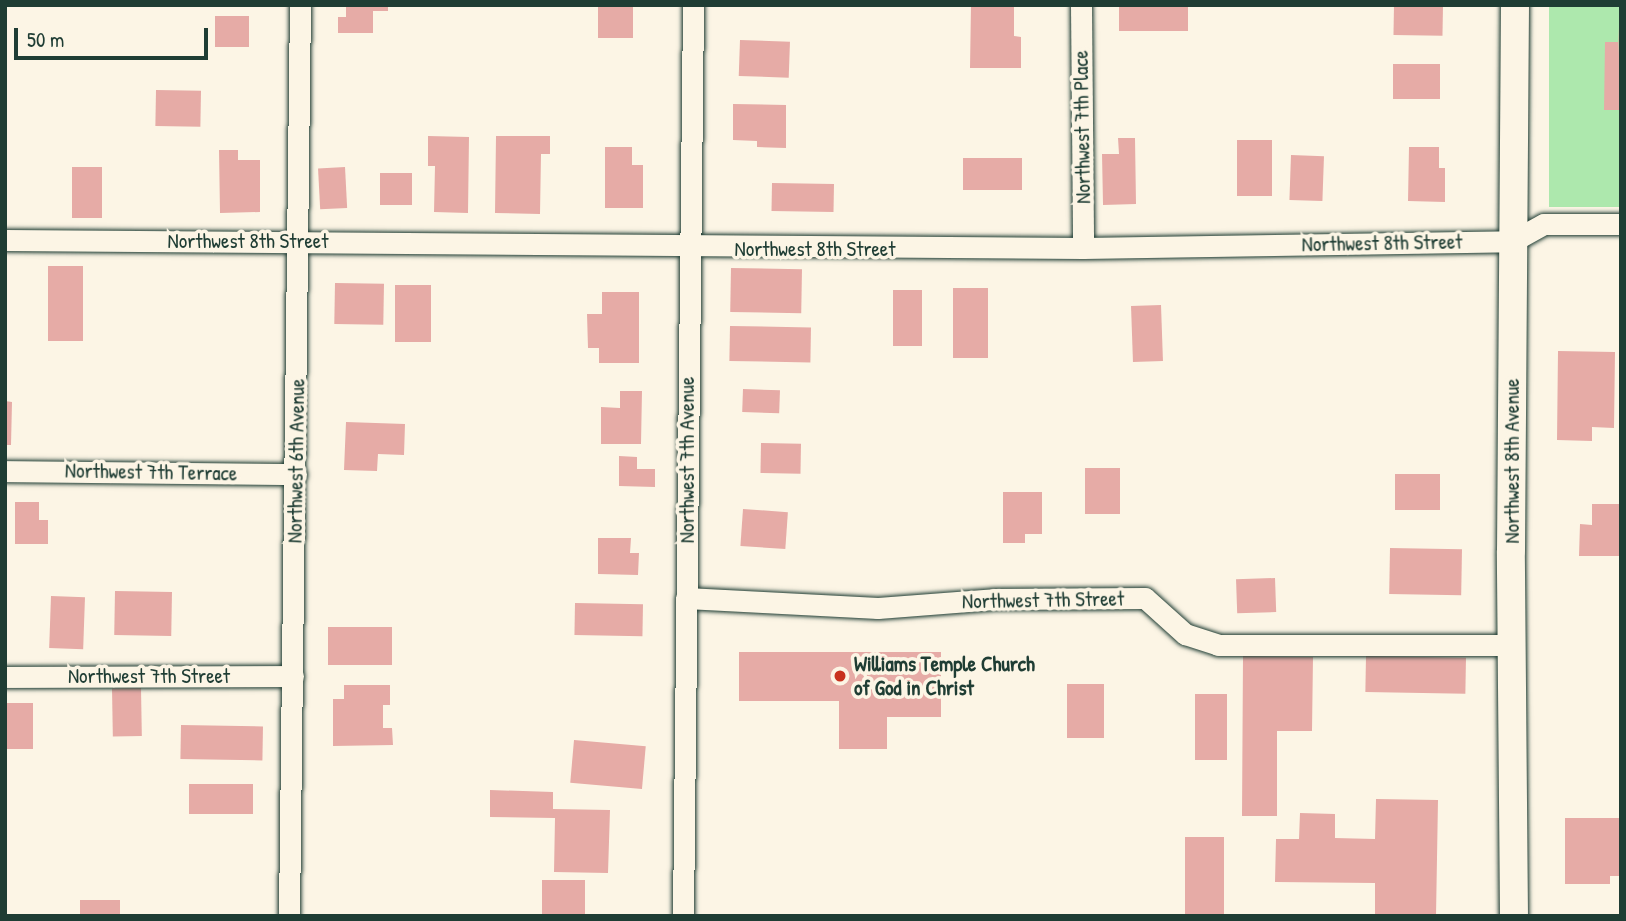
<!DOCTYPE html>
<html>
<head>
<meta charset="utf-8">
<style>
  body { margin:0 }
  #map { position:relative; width:1626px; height:921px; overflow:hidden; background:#fcf5e5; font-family:"Patrick Hand",sans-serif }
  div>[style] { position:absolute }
  .green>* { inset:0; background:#ade8ad; transform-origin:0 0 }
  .building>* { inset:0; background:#e6aba6; transform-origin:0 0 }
  .roads { filter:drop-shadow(0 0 2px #1f3d34) drop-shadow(0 0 2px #1f3d34) }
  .street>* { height:21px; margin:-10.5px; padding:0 10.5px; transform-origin:10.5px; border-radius:10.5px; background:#fcf5e5 }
  .secondary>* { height:28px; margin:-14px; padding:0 14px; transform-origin:14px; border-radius:14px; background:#fcf5e5 }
  .dots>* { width:19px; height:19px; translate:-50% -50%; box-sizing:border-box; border:4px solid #fcf5e5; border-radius:50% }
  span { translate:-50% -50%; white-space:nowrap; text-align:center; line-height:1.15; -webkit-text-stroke:7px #fcf5e5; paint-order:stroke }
  .street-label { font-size:21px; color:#1f3d34 }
  .poi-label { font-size:21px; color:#1f3d34; font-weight:700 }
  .left { translate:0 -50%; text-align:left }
  .frame { position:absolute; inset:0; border:7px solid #1f3d34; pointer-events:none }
  .scale { position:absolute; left:14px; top:28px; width:194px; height:32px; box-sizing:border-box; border:4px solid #1f3d34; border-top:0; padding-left:9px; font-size:21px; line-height:24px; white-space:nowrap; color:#1f3d34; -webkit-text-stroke:5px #fcf5e5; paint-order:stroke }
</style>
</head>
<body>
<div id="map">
  <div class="green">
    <div style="left:1549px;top:5px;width:72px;height:202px"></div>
  </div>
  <div class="building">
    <div style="clip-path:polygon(346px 5px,388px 5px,388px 11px,373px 11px,373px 33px,338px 33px,338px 17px,346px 17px)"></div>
    <div style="left:598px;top:5px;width:35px;height:33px"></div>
    <div style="clip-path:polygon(971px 5px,1014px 5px,1014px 36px,1021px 37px,1021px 68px,970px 68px)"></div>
    <div style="left:1119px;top:5px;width:69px;height:26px"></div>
    <div style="left:1394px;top:5px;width:49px;height:30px;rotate:1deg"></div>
    <div style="left:215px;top:16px;width:34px;height:31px"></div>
    <div style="clip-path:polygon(1618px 27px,1621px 110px,1604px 110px,1605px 42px,1618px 42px)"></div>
    <div style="left:740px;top:40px;width:50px;height:36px;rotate:2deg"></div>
    <div style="left:1393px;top:64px;width:47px;height:35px"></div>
    <div style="left:156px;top:90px;width:45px;height:36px;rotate:1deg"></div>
    <div style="clip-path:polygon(733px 104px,786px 105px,786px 148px,757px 147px,757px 141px,733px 140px)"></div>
    <div style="clip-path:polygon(428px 136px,469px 137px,468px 213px,434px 212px,435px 166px,428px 166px)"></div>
    <div style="clip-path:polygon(496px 136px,550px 136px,550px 154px,541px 154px,540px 214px,495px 213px)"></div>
    <div style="clip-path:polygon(1118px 138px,1135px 138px,1136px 204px,1103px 205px,1102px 154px,1119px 154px)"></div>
    <div style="left:1237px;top:140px;width:35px;height:56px"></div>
    <div style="clip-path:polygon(605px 147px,632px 147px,632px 165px,643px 165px,643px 208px,605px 208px)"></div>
    <div style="clip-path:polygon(1409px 147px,1439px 147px,1439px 168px,1445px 168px,1445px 202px,1408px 201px)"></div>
    <div style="clip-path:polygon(219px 150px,238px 150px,238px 160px,260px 160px,260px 212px,220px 213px)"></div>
    <div style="left:1291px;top:155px;width:33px;height:45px;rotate:2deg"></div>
    <div style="left:963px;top:158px;width:59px;height:32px"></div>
    <div style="left:72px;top:167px;width:30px;height:51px"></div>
    <div style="left:345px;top:167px;width:41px;height:27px;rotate:87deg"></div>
    <div style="left:380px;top:173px;width:32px;height:32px"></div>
    <div style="left:772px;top:183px;width:62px;height:28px;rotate:1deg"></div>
    <div style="left:48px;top:266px;width:35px;height:75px"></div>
    <div style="left:731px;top:268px;width:71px;height:44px;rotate:1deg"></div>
    <div style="left:335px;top:283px;width:49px;height:41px;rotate:1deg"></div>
    <div style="left:395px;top:285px;width:36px;height:57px"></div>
    <div style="left:953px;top:288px;width:35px;height:70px"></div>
    <div style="left:893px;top:290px;width:29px;height:56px"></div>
    <div style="clip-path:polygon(602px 292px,639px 292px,639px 363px,599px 363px,599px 348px,588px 348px,587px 314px,602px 314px)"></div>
    <div style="left:1161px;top:305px;width:56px;height:30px;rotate:88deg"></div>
    <div style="left:730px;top:326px;width:81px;height:35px;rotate:1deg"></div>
    <div style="clip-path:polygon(1558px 351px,1615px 352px,1614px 428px,1592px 427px,1592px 441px,1557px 440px)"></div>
    <div style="left:743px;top:389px;width:37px;height:23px;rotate:2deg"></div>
    <div style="clip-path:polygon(620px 391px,642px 391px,641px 444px,601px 444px,601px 407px,620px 408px)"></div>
    <div style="clip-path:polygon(5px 401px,12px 402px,11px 445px,5px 445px)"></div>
    <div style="clip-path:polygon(346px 422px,405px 424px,404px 455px,378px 454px,377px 471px,344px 470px)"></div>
    <div style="left:761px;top:443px;width:40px;height:30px;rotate:1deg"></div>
    <div style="clip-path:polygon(619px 456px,637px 457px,637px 469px,655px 469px,655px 487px,619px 486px)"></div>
    <div style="left:1085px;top:468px;width:35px;height:46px"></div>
    <div style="left:1395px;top:474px;width:45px;height:36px"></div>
    <div style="clip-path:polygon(1003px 492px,1042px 492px,1042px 534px,1025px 534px,1025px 543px,1003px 543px)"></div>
    <div style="clip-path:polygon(15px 502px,39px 502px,39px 520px,48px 520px,48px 544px,15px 544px)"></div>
    <div style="clip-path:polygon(1592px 504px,1621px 504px,1621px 556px,1579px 556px,1580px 524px,1592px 525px)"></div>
    <div style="left:743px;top:509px;width:45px;height:37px;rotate:4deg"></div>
    <div style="clip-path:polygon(598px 538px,631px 538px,630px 553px,639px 553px,638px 575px,598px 574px)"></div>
    <div style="left:1390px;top:548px;width:72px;height:46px;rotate:1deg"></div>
    <div style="left:1275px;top:578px;width:34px;height:39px;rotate:88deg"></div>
    <div style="left:115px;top:591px;width:57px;height:44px;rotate:1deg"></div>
    <div style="left:51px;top:596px;width:34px;height:52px;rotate:2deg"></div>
    <div style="left:575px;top:603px;width:68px;height:32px;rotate:1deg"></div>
    <div style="left:328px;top:627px;width:64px;height:38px"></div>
    <div style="clip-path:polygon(739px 652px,941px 652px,941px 717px,887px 717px,887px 749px,839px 749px,839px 701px,739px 701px)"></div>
    <div style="clip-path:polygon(1243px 656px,1313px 657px,1312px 731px,1277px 731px,1277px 816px,1242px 816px)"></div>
    <div style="left:1366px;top:656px;width:100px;height:36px;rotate:1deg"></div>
    <div style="left:1067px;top:684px;width:37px;height:54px"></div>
    <div style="clip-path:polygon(344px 685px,390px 685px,390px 705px,383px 705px,383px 728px,392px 728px,393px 745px,333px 746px,333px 699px,344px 699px)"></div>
    <div style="left:141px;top:688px;width:48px;height:29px;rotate:89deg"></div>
    <div style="left:1195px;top:694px;width:32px;height:66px"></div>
    <div style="left:5px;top:703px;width:28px;height:46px"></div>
    <div style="left:181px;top:725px;width:82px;height:34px;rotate:1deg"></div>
    <div style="left:574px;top:740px;width:72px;height:43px;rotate:5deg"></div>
    <div style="left:189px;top:784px;width:64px;height:30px"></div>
    <div style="clip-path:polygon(490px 790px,553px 792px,553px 809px,610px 810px,608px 873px,554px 872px,555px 818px,490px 817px)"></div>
    <div style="clip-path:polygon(1376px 799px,1438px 800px,1436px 916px,1375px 916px,1375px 883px,1275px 882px,1276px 839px,1299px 839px,1300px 813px,1335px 814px,1335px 838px,1375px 839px)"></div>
    <div style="clip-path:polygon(1565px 818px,1621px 818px,1621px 876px,1610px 876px,1610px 884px,1565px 884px)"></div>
    <div style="left:1185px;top:837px;width:39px;height:79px"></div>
    <div style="left:585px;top:880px;width:36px;height:43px;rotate:90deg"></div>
    <div style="left:80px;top:900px;width:40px;height:16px"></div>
  </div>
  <div class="roads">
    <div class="street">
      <div style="left:1081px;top:5px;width:243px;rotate:89.5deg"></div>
      <div style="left:5px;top:240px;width:1078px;rotate:0.43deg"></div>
      <div style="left:1083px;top:248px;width:430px;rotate:-0.9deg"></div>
      <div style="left:1513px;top:241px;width:35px;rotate:-29deg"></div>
      <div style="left:1544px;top:224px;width:77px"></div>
      <div style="left:5px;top:471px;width:291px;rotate:0.6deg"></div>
      <div style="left:686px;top:598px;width:192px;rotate:3deg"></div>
      <div style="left:878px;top:608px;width:116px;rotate:-4.4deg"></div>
      <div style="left:994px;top:599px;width:151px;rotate:-0.4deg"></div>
      <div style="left:1145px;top:598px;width:54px;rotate:42deg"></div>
      <div style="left:1185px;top:634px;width:35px;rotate:18deg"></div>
      <div style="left:1218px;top:645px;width:293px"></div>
      <div style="left:5px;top:677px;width:288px;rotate:-0.2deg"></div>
      <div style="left:289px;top:916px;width:911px;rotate:-89.31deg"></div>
      <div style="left:683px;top:916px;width:911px;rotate:-89.37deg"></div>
    </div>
    <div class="secondary">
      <div style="left:1514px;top:916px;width:365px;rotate:-90.5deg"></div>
      <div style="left:1511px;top:551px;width:546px;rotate:-89.58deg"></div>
    </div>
  </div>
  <div class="dots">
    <div style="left:840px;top:676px;background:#c8321e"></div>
  </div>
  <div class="street-label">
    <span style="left:1082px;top:127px;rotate:-91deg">Northwest 7th Place</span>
    <span style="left:248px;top:241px">Northwest 8th Street</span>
    <span style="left:1382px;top:243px;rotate:-1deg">Northwest 8th Street</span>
    <span style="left:815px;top:249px">Northwest 8th Street</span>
    <span style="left:687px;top:460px;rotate:-90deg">Northwest 7th Avenue</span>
    <span style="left:296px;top:461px;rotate:-89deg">Northwest 6th Avenue</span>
    <span style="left:1512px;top:461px;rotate:-90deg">Northwest 8th Avenue</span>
    <span style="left:151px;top:472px;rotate:1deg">Northwest 7th Terrace</span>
    <span style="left:1043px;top:600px;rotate:-1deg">Northwest 7th Street</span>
    <span style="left:149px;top:676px">Northwest 7th Street</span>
  </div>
  <div class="poi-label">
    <span class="left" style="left:854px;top:676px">Williams Temple Church<br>of God in Christ</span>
  </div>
  <div class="frame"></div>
  <div class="scale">50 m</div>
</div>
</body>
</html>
